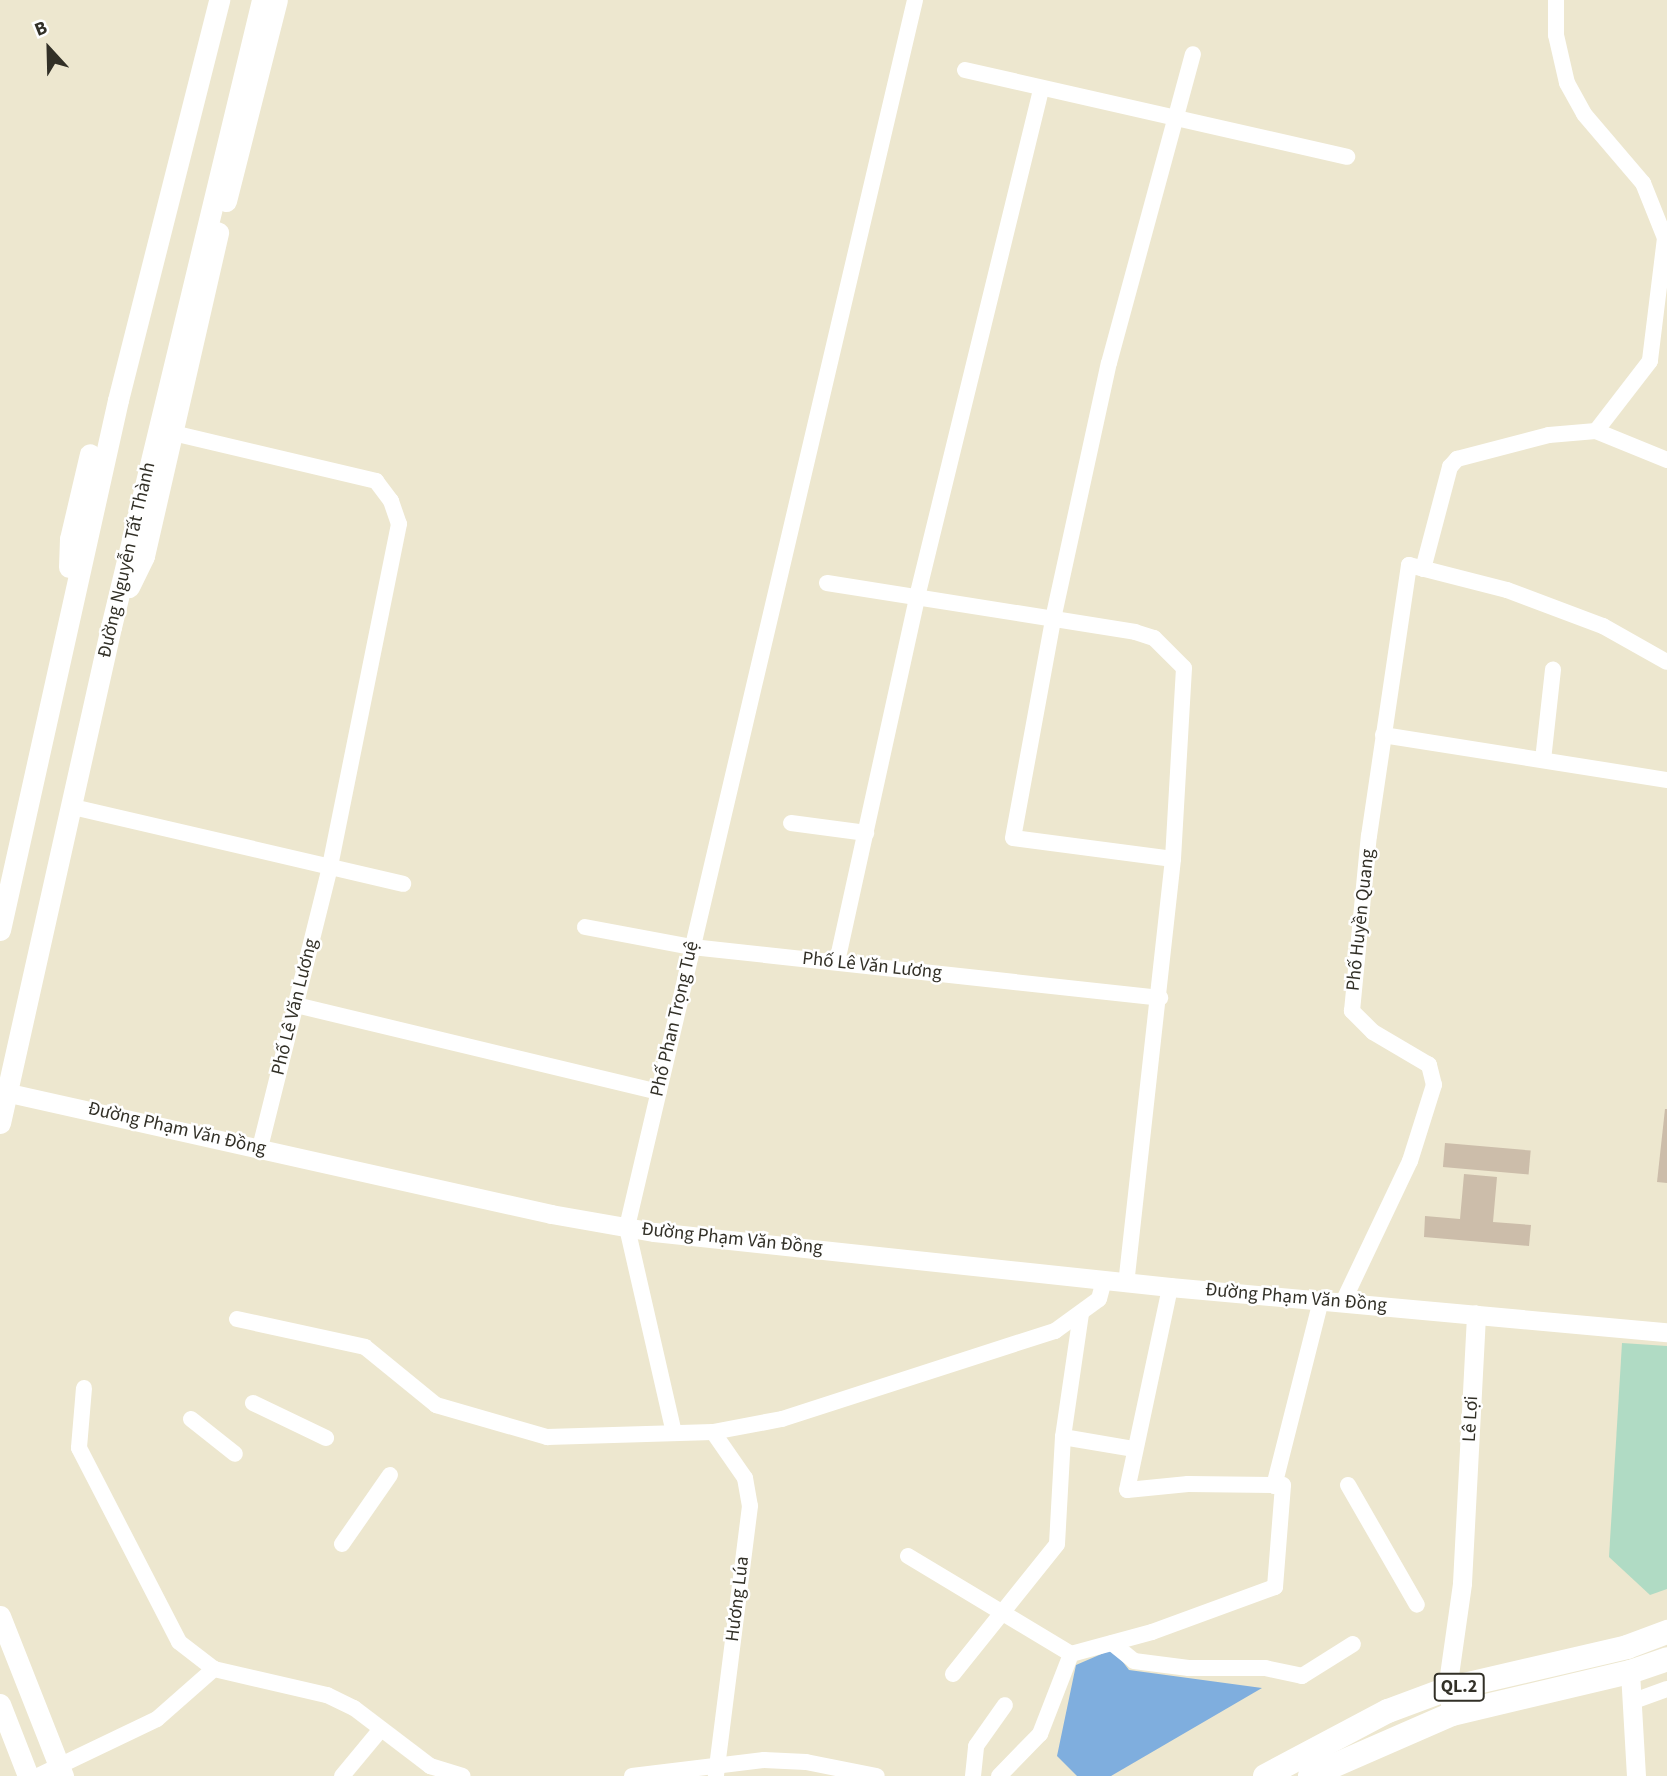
<!DOCTYPE html>
<html>
<head>
<meta charset="utf-8">
<style>
  body { margin:0 }
  #map { position:relative; width:1667px; height:1776px; overflow:hidden; background:#ede7cf; font-family:"Source Sans 3",sans-serif }
  div>[style] { position:absolute }
  .green>* { inset:0; background:#b0dbc4 }
  .water>* { inset:0; background:#7faede }
  .building>* { inset:0; background:#ccbdaa; transform-origin:0 0 }
  .minor>* { height:16px; margin:-8px; padding:0 8px; transform-origin:8px; border-radius:8px; background:#fff }
  .tertiary>* { height:19px; margin:-9.5px; padding:0 9.5px; transform-origin:9.5px; border-radius:9.5px; background:#fff }
  .secondary>* { height:21px; margin:-10.5px; padding:0 10.5px; transform-origin:10.5px; border-radius:10.5px; background:#fff }
  .primary>* { height:24px; margin:-12px; padding:0 12px; transform-origin:12px; border-radius:12px; background:#fff }
  span { translate:-50% -50%; white-space:nowrap; text-align:center; line-height:1.15; -webkit-text-stroke:5px #fff; paint-order:stroke }
  .shield-label span { padding:2px 5px; background:#fff; border:2px solid; border-radius:5px; -webkit-text-stroke-width:0 }
  .shield-label { font-size:18px; color:#323027; font-weight:700 }
  .street-label { font-size:19px; color:#323027 }
  .north { position:absolute; left:14px; top:14px; width:70px; height:70px; -webkit-text-stroke:5px #fff; paint-order:stroke; rotate:338deg; font-size:19px; font-weight:700; line-height:28px; text-align:center; color:#323027 }
  .north::after { content:''; display:block; margin:auto; width:24px; height:32px; background:#323027; clip-path:polygon(50% 0,100% 100%,50% 72%,0 100%) }
</style>
</head>
<body>
<div id="map">
  <div class="green">
    <div style="clip-path:polygon(1622px 1343px,1667px 1346px,1667px 1589px,1650px 1595px,1609px 1557px)"></div>
  </div>
  <div class="water">
    <div style="clip-path:polygon(1113px 1649px,1129px 1670px,1262px 1688px,1111px 1776px,1077px 1776px,1057px 1756px,1076px 1665px)"></div>
  </div>
  <div class="building">
    <div style="clip-path:polygon(1665px 1109px,1667px 1109px,1667px 1183px,1657px 1182px)"></div>
    <div style="left:1445px;top:1143px;width:86px;height:24px;rotate:5deg"></div>
    <div style="clip-path:polygon(1464px 1174px,1497px 1177px,1493px 1222px,1531px 1225px,1529px 1246px,1424px 1237px,1425px 1216px,1460px 1219px)"></div>
  </div>
  <div class="minor">
    <div style="left:1556px;top:0;width:35px;rotate:90deg"></div>
    <div style="left:1556px;top:35px;width:49px;rotate:77.1deg"></div>
    <div style="left:1567px;top:83px;width:35px;rotate:61deg"></div>
    <div style="left:1584px;top:114px;width:91px;rotate:49.5deg"></div>
    <div style="left:1643px;top:183px;width:59px;rotate:68.2deg"></div>
    <div style="left:1665px;top:238px;width:124px;rotate:97deg"></div>
    <div style="left:1650px;top:361px;width:88px;rotate:127.6deg"></div>
    <div style="left:965px;top:70px;width:392px;rotate:12.8deg"></div>
    <div style="left:173px;top:433px;width:209px;rotate:13.3deg"></div>
    <div style="left:376px;top:481px;width:25px;rotate:53deg"></div>
    <div style="left:391px;top:501px;width:24px;rotate:71deg"></div>
    <div style="left:399px;top:524px;width:350px;rotate:101.4deg"></div>
    <div style="left:330px;top:867px;width:289px;rotate:104deg"></div>
    <div style="left:1423px;top:569px;width:106px;rotate:-75.2deg"></div>
    <div style="left:1450px;top:467px;width:11px;rotate:-49deg"></div>
    <div style="left:1457px;top:459px;width:95px;rotate:-14.6deg"></div>
    <div style="left:1549px;top:435px;width:47px;rotate:-4.9deg"></div>
    <div style="left:1596px;top:431px;width:77px;rotate:22.2deg"></div>
    <div style="left:827px;top:583px;width:312px;rotate:9deg"></div>
    <div style="left:1135px;top:632px;width:20px;rotate:18deg"></div>
    <div style="left:1154px;top:638px;width:42px;rotate:45deg"></div>
    <div style="left:1184px;top:668px;width:191px;rotate:93.3deg"></div>
    <div style="left:1173px;top:859px;width:426px;rotate:96.3deg"></div>
    <div style="left:1383px;top:735px;width:288px;rotate:9deg"></div>
    <div style="left:1543px;top:760px;width:91px;rotate:-83.7deg"></div>
    <div style="left:73px;top:807px;width:339px;rotate:13.1deg"></div>
    <div style="left:791px;top:823px;width:76px;rotate:7.6deg"></div>
    <div style="left:1173px;top:859px;width:161px;rotate:-172.5deg"></div>
    <div style="left:1013px;top:838px;width:223px;rotate:-79.6deg"></div>
    <div style="left:1053px;top:619px;width:262px;rotate:-77.7deg"></div>
    <div style="left:1109px;top:363px;width:320px;rotate:-74.8deg"></div>
    <div style="left:585px;top:927px;width:109px;rotate:10.6deg"></div>
    <div style="left:692px;top:947px;width:471px;rotate:6.2deg"></div>
    <div style="left:837px;top:962px;width:374px;rotate:-77.6deg"></div>
    <div style="left:917px;top:597px;width:522px;rotate:-76.26deg"></div>
    <div style="left:296px;top:1005px;width:373px;rotate:13.5deg"></div>
    <div style="left:1343px;top:1302px;width:156px;rotate:-64.6deg"></div>
    <div style="left:1410px;top:1161px;width:80px;rotate:-72.5deg"></div>
    <div style="left:1434px;top:1085px;width:21px;rotate:-104deg"></div>
    <div style="left:1429px;top:1065px;width:65px;rotate:-149.5deg"></div>
    <div style="left:1373px;top:1032px;width:30px;rotate:-135deg"></div>
    <div style="left:1352px;top:1011px;width:176px;rotate:-84.5deg"></div>
    <div style="left:1369px;top:836px;width:274px;rotate:-81.6deg"></div>
    <div style="left:1409px;top:565px;width:101px;rotate:14.3deg"></div>
    <div style="left:1507px;top:590px;width:103px;rotate:20.6deg"></div>
    <div style="left:1603px;top:626px;width:73px;rotate:29.4deg"></div>
    <div style="left:237px;top:1319px;width:131px;rotate:12.3deg"></div>
    <div style="left:365px;top:1347px;width:92px;rotate:39.2deg"></div>
    <div style="left:436px;top:1405px;width:116px;rotate:16.1deg"></div>
    <div style="left:547px;top:1437px;width:166px;rotate:-1.7deg"></div>
    <div style="left:713px;top:1432px;width:70px;rotate:-10.7deg"></div>
    <div style="left:782px;top:1419px;width:287px;rotate:-17.9deg"></div>
    <div style="left:1055px;top:1331px;width:54px;rotate:-36deg"></div>
    <div style="left:1099px;top:1299px;width:20px;rotate:-75deg"></div>
    <div style="left:84px;top:1388px;width:60px;rotate:94.8deg"></div>
    <div style="left:79px;top:1448px;width:218px;rotate:62.7deg"></div>
    <div style="left:179px;top:1642px;width:44px;rotate:37.6deg"></div>
    <div style="left:214px;top:1669px;width:116px;rotate:13deg"></div>
    <div style="left:327px;top:1695px;width:30px;rotate:26deg"></div>
    <div style="left:354px;top:1708px;width:96px;rotate:37.3deg"></div>
    <div style="left:430px;top:1766px;width:34px;rotate:17deg"></div>
    <div style="left:253px;top:1403px;width:81px;rotate:25.6deg"></div>
    <div style="left:191px;top:1419px;width:56px;rotate:38.5deg"></div>
    <div style="left:713px;top:1432px;width:56px;rotate:55.2deg"></div>
    <div style="left:745px;top:1478px;width:28px;rotate:80deg"></div>
    <div style="left:750px;top:1506px;width:272px;rotate:97.2deg"></div>
    <div style="left:674px;top:1433px;width:211px;rotate:-102.9deg"></div>
    <div style="left:627px;top:1227px;width:1260px;rotate:-76.79deg"></div>
    <div style="left:1063px;top:1437px;width:71px;rotate:9.7deg"></div>
    <div style="left:1348px;top:1485px;width:138px;rotate:60.1deg"></div>
    <div style="left:1274px;top:1486px;width:192px;rotate:-75.8deg"></div>
    <div style="left:342px;top:1544px;width:84px;rotate:-55.2deg"></div>
    <div style="left:908px;top:1556px;width:190px;rotate:31deg"></div>
    <div style="left:1071px;top:1654px;width:84px;rotate:-15.2deg"></div>
    <div style="left:1152px;top:1632px;width:131px;rotate:-20.1deg"></div>
    <div style="left:1275px;top:1587px;width:102px;rotate:-85.5deg"></div>
    <div style="left:1283px;top:1485px;width:95px;rotate:-179.4deg"></div>
    <div style="left:1188px;top:1484px;width:61px;rotate:174.4deg"></div>
    <div style="left:1127px;top:1490px;width:208px;rotate:-78deg"></div>
    <div style="left:1112px;top:1643px;width:28px;rotate:39deg"></div>
    <div style="left:1134px;top:1661px;width:55px;rotate:7.3deg"></div>
    <div style="left:1189px;top:1668px;width:76px"></div>
    <div style="left:1265px;top:1668px;width:38px;rotate:12deg"></div>
    <div style="left:1302px;top:1676px;width:60px;rotate:-32.1deg"></div>
    <div style="left:953px;top:1674px;width:166px;rotate:-51.3deg"></div>
    <div style="left:1057px;top:1544px;width:107px;rotate:-86.8deg"></div>
    <div style="left:1063px;top:1437px;width:125px;rotate:-81.7deg"></div>
    <div style="left:1631px;top:1702px;width:38px;rotate:-20deg"></div>
    <div style="left:38px;top:1776px;width:132px;rotate:-25.6deg"></div>
    <div style="left:157px;top:1719px;width:76px;rotate:-41.3deg"></div>
    <div style="left:342px;top:1776px;width:61px;rotate:-50.3deg"></div>
    <div style="left:632px;top:1776px;width:133px;rotate:-6.9deg"></div>
    <div style="left:764px;top:1760px;width:42px;rotate:2.7deg"></div>
    <div style="left:806px;top:1762px;width:72px;rotate:11.2deg"></div>
    <div style="left:973px;top:1776px;width:30px;rotate:-84deg"></div>
    <div style="left:976px;top:1746px;width:50px;rotate:-54.7deg"></div>
    <div style="left:999px;top:1776px;width:59px;rotate:-45.7deg"></div>
    <div style="left:1040px;top:1734px;width:86px;rotate:-68.8deg"></div>
  </div>
  <div class="tertiary">
    <div style="left:0;top:1091px;width:565px;rotate:12.58deg"></div>
    <div style="left:551px;top:1214px;width:105px;rotate:9.9deg"></div>
    <div style="left:654px;top:1232px;width:519px;rotate:6.08deg"></div>
    <div style="left:1170px;top:1287px;width:499px;rotate:5.2deg"></div>
    <div style="left:1630px;top:1672px;width:104px;rotate:86.7deg"></div>
    <div style="left:1452px;top:1714px;width:25px;rotate:-101deg"></div>
    <div style="left:1447px;top:1689px;width:107px;rotate:-81.9deg"></div>
    <div style="left:1462px;top:1583px;width:269px;rotate:-87deg"></div>
  </div>
  <div class="secondary">
    <div style="left:226px;top:201px;width:207px;rotate:-75.8deg"></div>
    <div style="left:69px;top:567px;width:28px;rotate:-88deg"></div>
    <div style="left:70px;top:539px;width:87px;rotate:-76.8deg"></div>
    <div style="left:129px;top:587px;width:34px;rotate:-64deg"></div>
    <div style="left:144px;top:556px;width:332px;rotate:-77.1deg"></div>
    <div style="left:0;top:930px;width:543px;rotate:-77.45deg"></div>
    <div style="left:118px;top:400px;width:413px;rotate:-75.8deg"></div>
    <div style="left:0;top:1123px;width:508px;rotate:-77.39deg"></div>
    <div style="left:111px;top:627px;width:645px;rotate:-76.46deg"></div>
    <div style="left:0;top:1616px;width:172px;rotate:68.5deg"></div>
    <div style="left:0;top:1704px;width:77px;rotate:68.7deg"></div>
  </div>
  <div class="primary">
    <div style="left:1265px;top:1776px;width:139px;rotate:-27.9deg"></div>
    <div style="left:1388px;top:1711px;width:63px;rotate:-20.4deg"></div>
    <div style="left:1447px;top:1689px;width:185px;rotate:-13.1deg"></div>
    <div style="left:1627px;top:1647px;width:43px;rotate:-20.6deg"></div>
    <div style="left:1310px;top:1776px;width:155px;rotate:-23.6deg"></div>
    <div style="left:1452px;top:1714px;width:183px;rotate:-13.3deg"></div>
    <div style="left:1630px;top:1672px;width:39px;rotate:-19deg"></div>
  </div>
  <div class="shield-label">
    <span style="left:1459px;top:1687px">QL.2</span>
  </div>
  <div class="street-label">
    <span style="left:127px;top:560px;rotate:-77deg">Đường Nguyễn Tất Thành</span>
    <span style="left:1361px;top:920px;rotate:-84deg">Phố Huyền Quang</span>
    <span style="left:872px;top:966px;rotate:6deg">Phố Lê Văn Lương</span>
    <span style="left:295px;top:1007px;rotate:-76deg">Phố Lê Văn Lương</span>
    <span style="left:675px;top:1019px;rotate:-77deg">Phố Phan Trọng Tuệ</span>
    <span style="left:177px;top:1129px;rotate:13deg">Đường Phạm Văn Đồng</span>
    <span style="left:732px;top:1239px;rotate:6deg">Đường Phạm Văn Đồng</span>
    <span style="left:1296px;top:1298px;rotate:5deg">Đường Phạm Văn Đồng</span>
    <span style="left:1471px;top:1419px;rotate:-87deg">Lê Lợi</span>
    <span style="left:738px;top:1599px;rotate:-83deg">Hương Lúa</span>
  </div>
  <div class="north">B</div>
</div>
</body>
</html>
